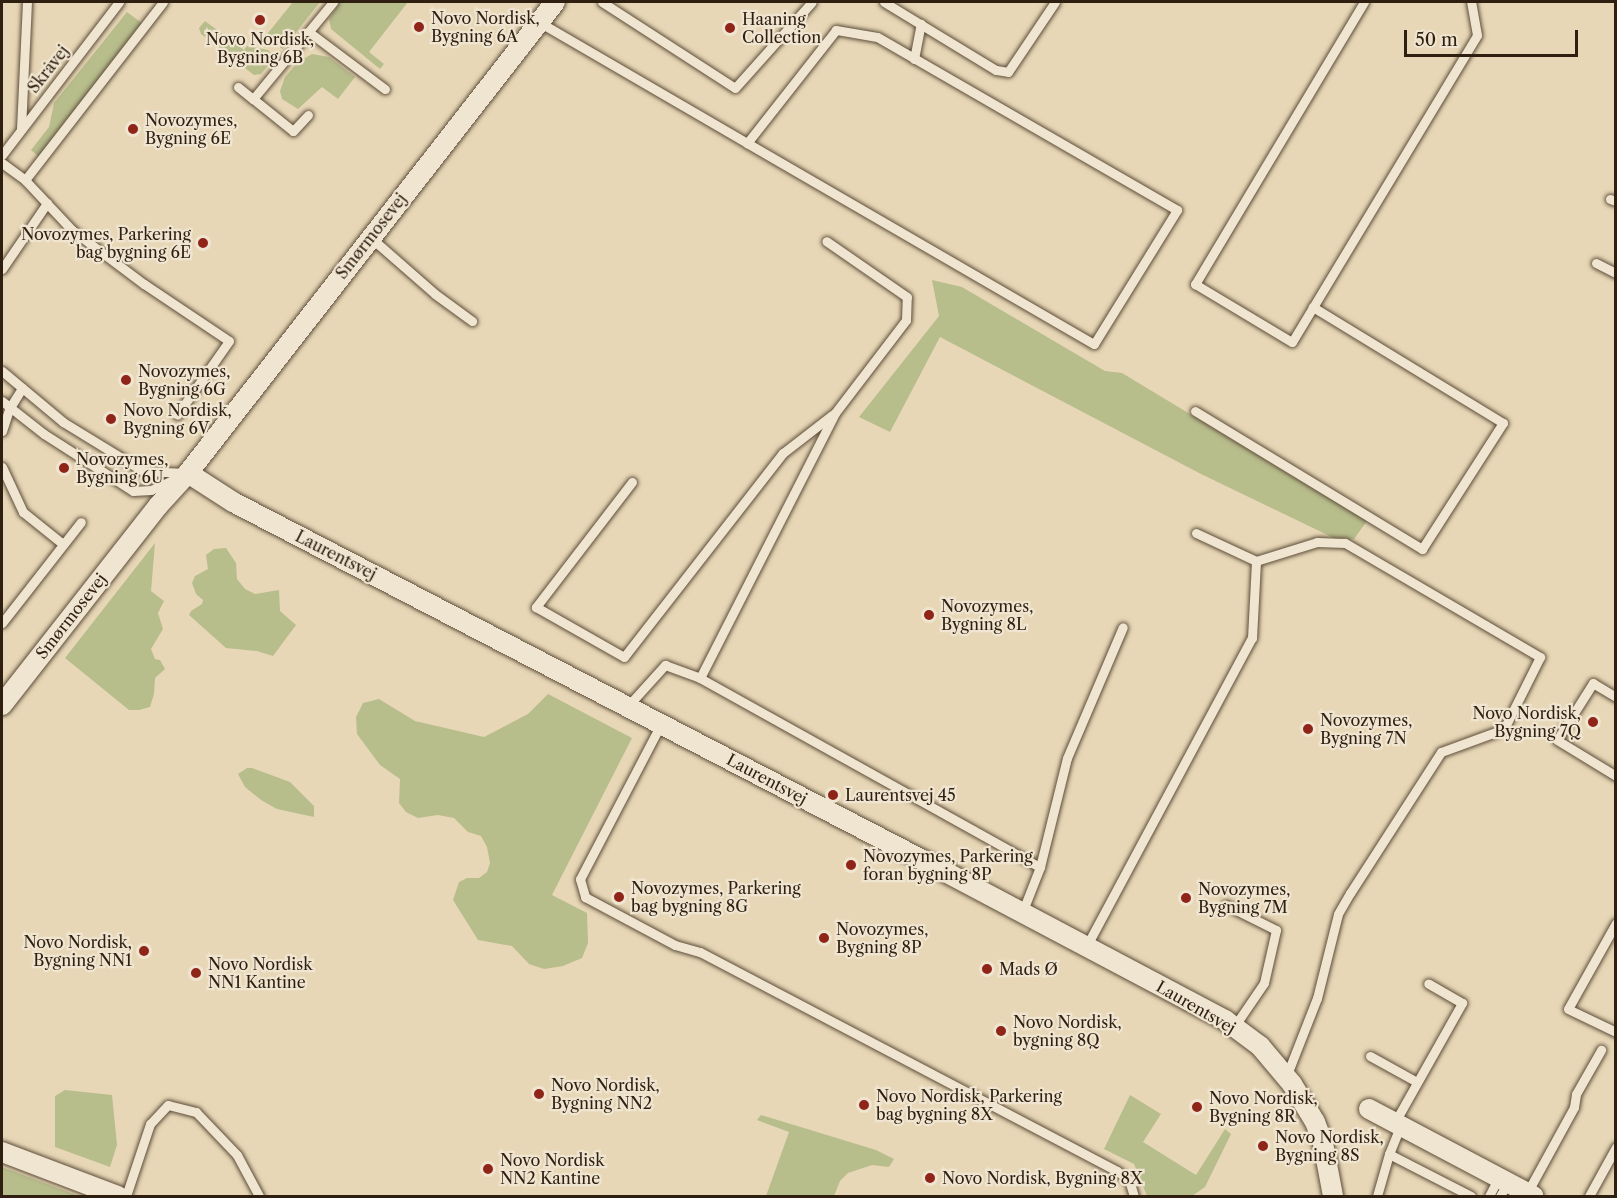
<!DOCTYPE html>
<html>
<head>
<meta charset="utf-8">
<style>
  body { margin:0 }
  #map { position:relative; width:1617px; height:1198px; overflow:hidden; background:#e7d7b6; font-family:"Libre Caslon Text",serif }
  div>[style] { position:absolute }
  .green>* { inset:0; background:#b8bd8c }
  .roads { filter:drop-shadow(0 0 2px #5d4d3a) drop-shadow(0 0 2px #5d4d3a) }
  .service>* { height:9px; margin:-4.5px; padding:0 4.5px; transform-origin:4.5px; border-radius:4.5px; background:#efe5d0 }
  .minor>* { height:20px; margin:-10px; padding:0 10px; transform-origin:10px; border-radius:10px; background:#efe5d0 }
  .dots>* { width:16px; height:16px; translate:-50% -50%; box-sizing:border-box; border:3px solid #efe5d0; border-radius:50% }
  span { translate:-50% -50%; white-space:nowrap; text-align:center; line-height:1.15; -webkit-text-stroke:4.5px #efe5d0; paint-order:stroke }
  .poi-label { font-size:16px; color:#2f1f11 }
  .left { translate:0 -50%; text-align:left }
  .right { translate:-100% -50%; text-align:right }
  .street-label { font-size:16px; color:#2f1f11 }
  .frame { position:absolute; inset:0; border:3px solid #2f1f11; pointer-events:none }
  .scale { position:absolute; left:1404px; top:30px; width:174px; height:27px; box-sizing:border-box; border:3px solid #2f1f11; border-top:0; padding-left:8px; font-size:18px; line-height:21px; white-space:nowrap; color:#2f1f11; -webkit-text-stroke:4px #efe5d0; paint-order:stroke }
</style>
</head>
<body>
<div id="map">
  <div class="green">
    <div style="clip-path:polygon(293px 2px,320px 2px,283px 49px,264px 38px)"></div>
    <div style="clip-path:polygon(340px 2px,408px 2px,369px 52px,384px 64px,380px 69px,331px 29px,329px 19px)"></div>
    <div style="clip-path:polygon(127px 12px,143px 24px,39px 157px,31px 150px,49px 127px,54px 103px)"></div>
    <div style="clip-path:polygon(205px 21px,244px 50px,247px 46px,268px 50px,275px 57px,261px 74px,254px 75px,201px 34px,199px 28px)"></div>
    <div style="clip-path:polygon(312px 54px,329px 57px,355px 77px,338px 99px,322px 87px,298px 109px,282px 99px,280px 91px,285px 77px,298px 62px)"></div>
    <div style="clip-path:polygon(932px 280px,962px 287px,1105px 371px,1122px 373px,1367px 521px,1354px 539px,1338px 540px,1201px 474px,940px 337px,890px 432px,859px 417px,939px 316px)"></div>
    <div style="clip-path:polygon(155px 543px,151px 591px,164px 601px,158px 613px,163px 629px,151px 649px,155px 659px,160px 660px,165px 669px,155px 678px,154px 694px,150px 707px,139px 710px,129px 710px,65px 658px)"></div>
    <div style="clip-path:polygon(226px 548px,236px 563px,237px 579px,245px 589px,255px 594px,279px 590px,280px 611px,296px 625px,273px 656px,257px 651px,226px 648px,189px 615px,191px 611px,202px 604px,203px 600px,196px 594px,192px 583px,195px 576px,208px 569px,206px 555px,214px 549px)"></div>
    <div style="clip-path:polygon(548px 694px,632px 738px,552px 895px,587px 913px,588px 943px,582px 958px,563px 966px,544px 969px,529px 964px,512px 946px,478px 940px,453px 900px,459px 882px,467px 878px,479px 878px,487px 872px,490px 863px,487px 847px,481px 836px,468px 832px,454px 818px,438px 815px,418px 818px,406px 812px,399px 803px,400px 779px,380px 765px,357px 734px,356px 717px,363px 703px,379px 699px,415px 721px,484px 737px,528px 714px)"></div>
    <div style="clip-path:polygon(247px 768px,252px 768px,290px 782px,314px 806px,314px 817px,277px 809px,261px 800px,245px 787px,238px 774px)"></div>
    <div style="clip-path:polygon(65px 1090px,112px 1095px,117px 1145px,110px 1167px,55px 1147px,55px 1096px)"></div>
    <div style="clip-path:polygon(1130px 1095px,1161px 1114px,1143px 1142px,1196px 1175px,1225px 1129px,1231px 1134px,1205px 1187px,1192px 1196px,1147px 1196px,1134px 1164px,1104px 1149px)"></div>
    <div style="clip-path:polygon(761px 1115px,876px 1150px,894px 1159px,889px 1167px,872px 1165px,848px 1173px,840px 1181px,834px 1196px,766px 1196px,789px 1132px,757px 1120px)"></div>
    <div style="clip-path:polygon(2px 1167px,79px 1196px,2px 1196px)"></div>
  </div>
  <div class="roads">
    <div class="service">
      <div style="left:602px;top:2px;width:158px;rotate:32.9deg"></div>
      <div style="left:735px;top:88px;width:115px;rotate:-48.2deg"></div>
      <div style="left:884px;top:2px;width:131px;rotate:31.3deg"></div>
      <div style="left:996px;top:70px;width:12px;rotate:9deg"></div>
      <div style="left:1008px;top:72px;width:84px;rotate:-56.1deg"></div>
      <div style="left:1364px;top:2px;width:329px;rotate:120.9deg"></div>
      <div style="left:1195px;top:284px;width:113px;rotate:30.9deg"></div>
      <div style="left:1292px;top:342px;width:358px;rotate:-58.9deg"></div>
      <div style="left:1477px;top:35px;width:34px;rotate:-100deg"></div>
      <div style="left:539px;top:22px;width:241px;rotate:30.2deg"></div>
      <div style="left:747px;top:143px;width:401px;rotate:30.1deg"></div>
      <div style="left:1094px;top:344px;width:158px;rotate:-58.2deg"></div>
      <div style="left:1177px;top:210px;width:346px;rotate:-150deg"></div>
      <div style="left:877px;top:37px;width:42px;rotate:-170.3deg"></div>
      <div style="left:836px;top:30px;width:144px;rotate:128.2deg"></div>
      <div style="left:309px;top:32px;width:95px;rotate:36.9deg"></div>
      <div style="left:914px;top:59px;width:36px;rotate:-79deg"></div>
      <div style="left:238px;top:87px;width:19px;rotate:39deg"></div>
      <div style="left:308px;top:115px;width:22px;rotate:133deg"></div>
      <div style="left:293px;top:131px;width:51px;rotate:-141.3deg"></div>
      <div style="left:253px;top:99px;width:126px;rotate:-50.5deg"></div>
      <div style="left:21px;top:129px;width:127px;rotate:-87.3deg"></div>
      <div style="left:2px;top:155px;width:193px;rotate:-52.6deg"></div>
      <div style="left:2px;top:163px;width:29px;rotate:36deg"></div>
      <div style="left:25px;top:180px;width:69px;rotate:46.8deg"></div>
      <div style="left:72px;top:230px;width:90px;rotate:36.9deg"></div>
      <div style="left:144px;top:284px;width:102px;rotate:33.8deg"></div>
      <div style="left:229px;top:341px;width:90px;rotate:125.1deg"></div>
      <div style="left:25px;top:180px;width:225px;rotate:-52.2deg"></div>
      <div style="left:1610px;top:199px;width:6px;rotate:18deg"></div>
      <div style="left:370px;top:237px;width:86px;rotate:41.2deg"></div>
      <div style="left:435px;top:294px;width:46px;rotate:36.1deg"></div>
      <div style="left:1596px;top:263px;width:22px;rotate:27deg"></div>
      <div style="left:2px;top:269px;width:80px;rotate:-55.7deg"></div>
      <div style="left:2px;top:371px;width:80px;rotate:39.9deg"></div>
      <div style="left:63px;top:422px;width:94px;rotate:31.5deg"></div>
      <div style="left:143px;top:471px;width:43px;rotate:2.7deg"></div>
      <div style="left:2px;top:401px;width:53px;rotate:38.2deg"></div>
      <div style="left:44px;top:434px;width:106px;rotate:32.6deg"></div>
      <div style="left:133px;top:491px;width:18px;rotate:-3deg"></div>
      <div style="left:151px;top:490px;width:26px;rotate:-25deg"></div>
      <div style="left:1195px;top:411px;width:266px;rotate:31.3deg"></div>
      <div style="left:1422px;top:549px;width:150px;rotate:-57.3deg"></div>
      <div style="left:1503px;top:423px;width:223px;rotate:-148.6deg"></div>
      <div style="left:2px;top:431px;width:23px;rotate:-72deg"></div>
      <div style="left:9px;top:409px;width:25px;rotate:-58deg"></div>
      <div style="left:2px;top:467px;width:50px;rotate:65deg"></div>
      <div style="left:23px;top:512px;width:51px;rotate:38.7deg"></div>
      <div style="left:632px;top:482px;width:158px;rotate:127.5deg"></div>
      <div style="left:536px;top:607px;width:101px;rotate:29.6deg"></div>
      <div style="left:624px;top:657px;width:259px;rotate:-52.1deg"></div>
      <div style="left:783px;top:453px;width:62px;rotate:-37.8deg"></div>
      <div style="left:1196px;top:533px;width:66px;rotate:25deg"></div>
      <div style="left:1256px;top:561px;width:64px;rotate:-17.3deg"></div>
      <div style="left:1317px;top:542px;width:28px;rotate:2deg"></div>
      <div style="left:1345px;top:543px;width:226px;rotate:30.3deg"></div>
      <div style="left:1540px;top:657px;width:80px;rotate:116.6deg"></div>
      <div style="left:1504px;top:729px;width:67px;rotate:159.9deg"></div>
      <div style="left:1441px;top:752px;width:168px;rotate:122.8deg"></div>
      <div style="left:1350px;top:893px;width:24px;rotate:120deg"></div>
      <div style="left:1338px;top:914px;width:87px;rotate:104deg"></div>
      <div style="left:1317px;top:998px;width:85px;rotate:111.4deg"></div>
      <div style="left:2px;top:623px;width:128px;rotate:-52deg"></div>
      <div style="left:700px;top:678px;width:389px;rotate:29.1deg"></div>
      <div style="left:1040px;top:867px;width:49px;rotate:111.4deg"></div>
      <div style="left:1616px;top:697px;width:27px;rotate:-149deg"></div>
      <div style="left:1593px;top:683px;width:67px;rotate:122.3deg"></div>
      <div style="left:1557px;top:740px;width:69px;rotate:31.4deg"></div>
      <div style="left:627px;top:707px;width:57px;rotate:-47.9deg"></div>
      <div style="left:665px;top:665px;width:37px;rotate:20deg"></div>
      <div style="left:700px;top:678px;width:297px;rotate:-63deg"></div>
      <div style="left:835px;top:413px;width:117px;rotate:-52.6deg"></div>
      <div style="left:906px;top:320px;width:23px;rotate:-88deg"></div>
      <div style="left:907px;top:297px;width:98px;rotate:-145.3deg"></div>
      <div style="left:661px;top:724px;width:175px;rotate:117.6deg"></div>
      <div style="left:580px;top:879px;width:19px;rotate:74deg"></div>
      <div style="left:585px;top:897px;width:102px;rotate:28.1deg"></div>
      <div style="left:675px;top:945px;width:26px;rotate:16deg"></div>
      <div style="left:700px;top:952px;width:471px;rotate:27.7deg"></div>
      <div style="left:1117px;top:1171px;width:15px;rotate:37deg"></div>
      <div style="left:1129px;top:1180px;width:17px;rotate:73deg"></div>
      <div style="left:1040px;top:867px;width:112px;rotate:-76.1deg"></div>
      <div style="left:1067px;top:758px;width:142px;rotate:-66.9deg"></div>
      <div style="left:1226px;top:905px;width:56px;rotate:26.6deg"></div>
      <div style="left:1276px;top:930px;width:54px;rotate:102.8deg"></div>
      <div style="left:1264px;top:983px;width:53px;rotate:124.3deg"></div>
      <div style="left:1616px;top:923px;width:98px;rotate:119.2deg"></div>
      <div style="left:1568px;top:1009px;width:53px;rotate:25.6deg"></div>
      <div style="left:1086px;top:947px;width:351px;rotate:-61.8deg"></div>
      <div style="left:1252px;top:638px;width:77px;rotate:-87deg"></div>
      <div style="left:1370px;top:1056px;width:54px;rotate:29deg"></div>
      <div style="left:1395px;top:1122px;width:137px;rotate:-60.6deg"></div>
      <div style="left:1462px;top:1003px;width:39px;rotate:-150deg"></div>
      <div style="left:1389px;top:1154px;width:92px;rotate:27.1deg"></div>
      <div style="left:1527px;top:1193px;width:98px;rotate:-61.3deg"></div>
      <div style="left:1574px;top:1107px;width:13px;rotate:-81deg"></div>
      <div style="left:1576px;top:1094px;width:51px;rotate:-60.4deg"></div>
      <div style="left:126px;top:1196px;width:76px;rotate:-71.6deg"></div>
      <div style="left:150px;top:1124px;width:26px;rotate:-47deg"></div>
      <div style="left:168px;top:1105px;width:29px;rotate:14deg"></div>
      <div style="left:196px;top:1112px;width:59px;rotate:46.4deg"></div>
      <div style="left:237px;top:1155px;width:47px;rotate:61.8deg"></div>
      <div style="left:1377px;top:1196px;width:44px;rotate:-74.1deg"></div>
      <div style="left:1389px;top:1154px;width:31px;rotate:-68deg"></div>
      <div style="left:1489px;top:1196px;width:21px;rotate:-62deg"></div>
      <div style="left:1500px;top:1196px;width:16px;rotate:-60deg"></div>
      <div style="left:1589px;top:1196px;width:56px;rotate:-61.1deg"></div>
    </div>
    <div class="minor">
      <div style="left:188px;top:473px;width:54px;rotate:32.8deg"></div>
      <div style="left:233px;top:502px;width:794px;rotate:27.44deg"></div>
      <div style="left:938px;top:868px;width:325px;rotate:27.9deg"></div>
      <div style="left:1225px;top:1020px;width:44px;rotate:36.6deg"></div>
      <div style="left:1260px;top:1046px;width:50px;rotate:49.9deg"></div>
      <div style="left:1292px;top:1084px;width:44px;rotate:58.8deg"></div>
      <div style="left:1315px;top:1122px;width:22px;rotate:69deg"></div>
      <div style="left:1323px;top:1143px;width:54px;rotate:79.3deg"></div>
      <div style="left:2px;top:705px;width:253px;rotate:-51.9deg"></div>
      <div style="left:158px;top:506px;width:45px;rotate:-47.7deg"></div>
      <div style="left:188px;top:473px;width:597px;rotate:-52.07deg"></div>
      <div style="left:1369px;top:1109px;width:186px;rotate:27.9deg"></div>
      <div style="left:2px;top:1152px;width:124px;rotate:20.8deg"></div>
    </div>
  </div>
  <div class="dots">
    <div style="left:260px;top:20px;background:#8f2418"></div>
    <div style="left:419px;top:27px;background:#8f2418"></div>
    <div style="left:730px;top:28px;background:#8f2418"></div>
    <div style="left:133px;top:129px;background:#8f2418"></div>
    <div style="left:203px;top:243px;background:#8f2418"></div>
    <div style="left:126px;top:380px;background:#8f2418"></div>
    <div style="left:111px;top:419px;background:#8f2418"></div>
    <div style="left:64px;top:468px;background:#8f2418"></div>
    <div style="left:929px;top:615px;background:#8f2418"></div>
    <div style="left:1593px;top:722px;background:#8f2418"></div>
    <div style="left:1308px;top:729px;background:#8f2418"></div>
    <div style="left:833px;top:795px;background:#8f2418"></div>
    <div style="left:851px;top:865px;background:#8f2418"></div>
    <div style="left:619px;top:897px;background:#8f2418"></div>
    <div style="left:1186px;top:898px;background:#8f2418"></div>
    <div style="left:824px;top:938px;background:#8f2418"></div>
    <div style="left:144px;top:951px;background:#8f2418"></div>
    <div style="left:987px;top:969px;background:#8f2418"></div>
    <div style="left:196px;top:973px;background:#8f2418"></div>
    <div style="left:1001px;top:1031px;background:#8f2418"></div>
    <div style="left:539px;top:1094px;background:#8f2418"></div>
    <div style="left:864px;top:1105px;background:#8f2418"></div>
    <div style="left:1197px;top:1107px;background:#8f2418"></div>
    <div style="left:1263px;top:1146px;background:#8f2418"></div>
    <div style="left:488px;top:1169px;background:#8f2418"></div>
    <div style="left:930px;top:1178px;background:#8f2418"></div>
  </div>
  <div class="poi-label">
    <span class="left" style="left:431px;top:27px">Novo Nordisk,<br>Bygning 6A</span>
    <span class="left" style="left:742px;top:28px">Haaning<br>Collection</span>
    <span style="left:260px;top:48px">Novo Nordisk,<br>Bygning 6B</span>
    <span class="left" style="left:145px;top:129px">Novozymes,<br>Bygning 6E</span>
    <span class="right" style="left:191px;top:243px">Novozymes, Parkering<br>bag bygning 6E</span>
    <span class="left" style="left:138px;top:380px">Novozymes,<br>Bygning 6G</span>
    <span class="left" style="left:123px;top:419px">Novo Nordisk,<br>Bygning 6V</span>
    <span class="left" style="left:76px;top:468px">Novozymes,<br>Bygning 6U</span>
    <span class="left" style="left:941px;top:615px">Novozymes,<br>Bygning 8L</span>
    <span class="right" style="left:1581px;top:722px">Novo Nordisk,<br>Bygning 7Q</span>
    <span class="left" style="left:1320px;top:729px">Novozymes,<br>Bygning 7N</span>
    <span class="left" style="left:845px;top:795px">Laurentsvej 45</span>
    <span class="left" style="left:863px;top:865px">Novozymes, Parkering<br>foran bygning 8P</span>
    <span class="left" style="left:631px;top:897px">Novozymes, Parkering<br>bag bygning 8G</span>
    <span class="left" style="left:1198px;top:898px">Novozymes,<br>Bygning 7M</span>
    <span class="left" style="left:836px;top:938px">Novozymes,<br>Bygning 8P</span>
    <span class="right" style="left:132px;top:951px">Novo Nordisk,<br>Bygning NN1</span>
    <span class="left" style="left:208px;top:973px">Novo Nordisk<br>NN1 Kantine</span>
    <span class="left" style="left:999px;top:969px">Mads Ø</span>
    <span class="left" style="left:1013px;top:1031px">Novo Nordisk,<br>bygning 8Q</span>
    <span class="left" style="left:551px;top:1094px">Novo Nordisk,<br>Bygning NN2</span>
    <span class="left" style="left:876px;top:1105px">Novo Nordisk, Parkering<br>bag bygning 8X</span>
    <span class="left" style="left:1209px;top:1107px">Novo Nordisk,<br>Bygning 8R</span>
    <span class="left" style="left:1275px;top:1146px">Novo Nordisk,<br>Bygning 8S</span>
    <span class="left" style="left:500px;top:1169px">Novo Nordisk<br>NN2 Kantine</span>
    <span class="left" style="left:942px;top:1178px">Novo Nordisk, Bygning 8X</span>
  </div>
  <div class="street-label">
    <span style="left:48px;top:69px;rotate:-52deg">Skråvej</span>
    <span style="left:371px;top:236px;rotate:-52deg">Smørmosevej</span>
    <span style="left:336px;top:555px;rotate:27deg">Laurentsvej</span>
    <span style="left:71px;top:616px;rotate:-52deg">Smørmosevej</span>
    <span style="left:767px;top:779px;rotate:28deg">Laurentsvej</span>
    <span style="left:1196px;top:1007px;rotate:30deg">Laurentsvej</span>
  </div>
  <div class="frame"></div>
  <div class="scale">50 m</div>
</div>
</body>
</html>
